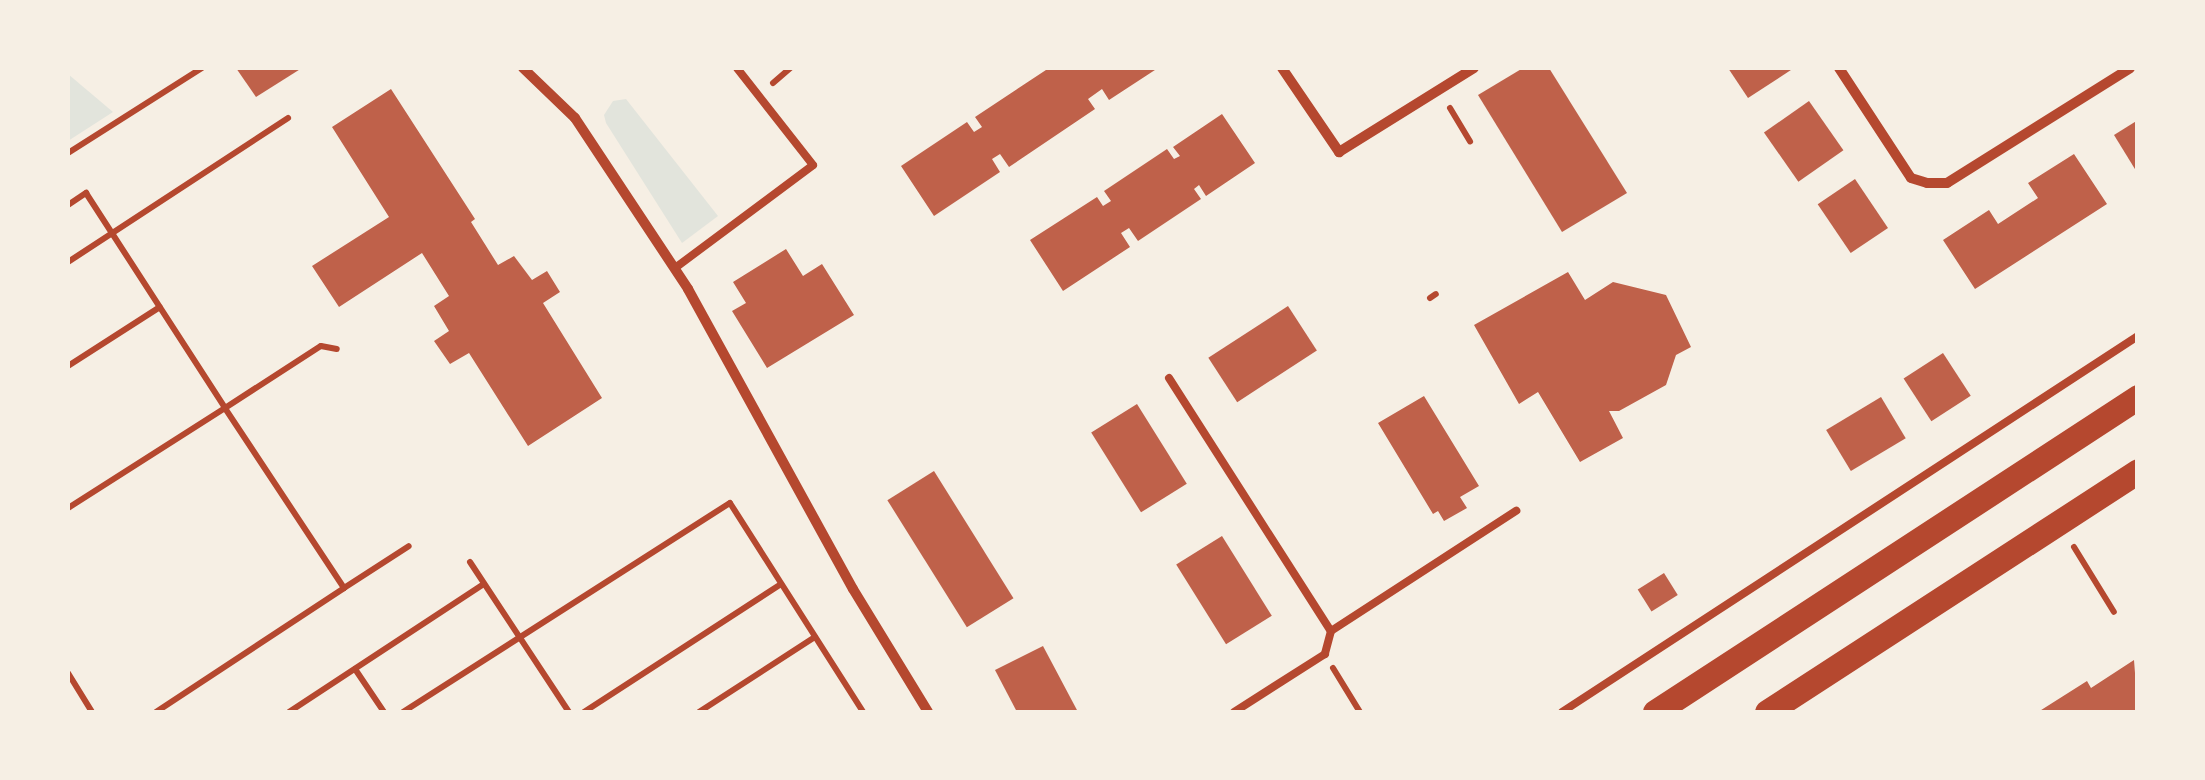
<!DOCTYPE html>
<html>
<head>
<meta charset="utf-8">
<style>
  body { margin:0 }
  #map { position:relative; width:2205px; height:780px; overflow:hidden; background:#f6efe4; font-family:"Space Grotesk",sans-serif }
  div>[style] { position:absolute }
  .green>* { inset:0; background:#e2e4dc }
  .building>* { inset:0; background:#bf614a; transform-origin:0 0 }
  .path>* { height:6px; margin:-3px; padding:0 3px; transform-origin:3px; border-radius:3px; background:#b5482f }
  .service>* { height:8px; margin:-4px; padding:0 4px; transform-origin:4px; border-radius:4px; background:#b5482f }
  .minor>* { height:10px; margin:-5px; padding:0 5px; transform-origin:5px; border-radius:5px; background:#b5482f }
  .primary>* { height:25px; margin:-12.5px; padding:0 12.5px; transform-origin:12.5px; border-radius:12.5px; background:#b5482f }
  span { translate:-50% -50%; white-space:nowrap; text-align:center; line-height:1.15; -webkit-text-stroke:8px #f6efe4; paint-order:stroke }
  .frame { position:absolute; inset:0; border:70px solid #f6efe4; pointer-events:none }
</style>
</head>
<body>
<div id="map">
  <div class="green">
    <div style="clip-path:polygon(68px 74px,113px 112px,68px 141px)"></div>
    <div style="clip-path:polygon(626px 99px,718px 216px,682px 243px,606px 123px,604px 115px,613px 101px)"></div>
  </div>
  <div class="building">
    <div style="clip-path:polygon(236px 68px,302px 68px,256px 97px)"></div>
    <div style="clip-path:polygon(1049px 68px,1158px 68px,1109px 100px,1102px 89px,1088px 99px,1095px 109px,1009px 167px,1000px 154px,992px 159px,1000px 172px,934px 216px,901px 166px,967px 122px,974px 132px,982px 127px,975px 117px)"></div>
    <div style="clip-path:polygon(1523px 68px,1549px 68px,1627px 193px,1562px 232px,1478px 95px)"></div>
    <div style="clip-path:polygon(1728px 68px,1794px 68px,1748px 98px)"></div>
    <div style="clip-path:polygon(391px 89px,475px 219px,471px 222px,498px 265px,514px 256px,532px 280px,547px 271px,560px 292px,543px 303px,602px 398px,528px 446px,469px 353px,450px 364px,434px 341px,449px 331px,434px 306px,449px 296px,422px 253px,339px 307px,312px 266px,389px 217px,332px 127px)"></div>
    <div style="left:1809px;top:101px;width:60px;height:55px;rotate:55deg"></div>
    <div style="clip-path:polygon(1222px 114px,1255px 163px,1206px 196px,1199px 185px,1194px 189px,1201px 199px,1138px 241px,1129px 228px,1121px 233px,1130px 247px,1063px 291px,1030px 240px,1097px 197px,1103px 206px,1111px 201px,1104px 191px,1167px 149px,1174px 159px,1180px 156px,1173px 147px)"></div>
    <div style="clip-path:polygon(2138px 120px,2138px 174px,2114px 135px)"></div>
    <div style="clip-path:polygon(2074px 154px,2107px 204px,1975px 289px,1943px 240px,1989px 210px,1998px 224px,2038px 198px,2028px 183px)"></div>
    <div style="left:1855px;top:179px;width:59px;height:45px;rotate:56deg"></div>
    <div style="clip-path:polygon(786px 249px,803px 276px,822px 264px,854px 315px,767px 368px,732px 311px,746px 303px,733px 282px)"></div>
    <div style="clip-path:polygon(1568px 272px,1585px 300px,1613px 282px,1666px 295px,1691px 347px,1676px 355px,1666px 385px,1619px 411px,1609px 411px,1623px 438px,1580px 462px,1538px 392px,1519px 404px,1474px 325px)"></div>
    <div style="left:1288px;top:306px;width:53px;height:95px;rotate:57deg"></div>
    <div style="left:1943px;top:353px;width:51px;height:47px;rotate:57deg"></div>
    <div style="clip-path:polygon(1424px 396px,1479px 486px,1460px 497px,1467px 508px,1444px 521px,1438px 511px,1433px 514px,1378px 423px)"></div>
    <div style="left:1881px;top:397px;width:48px;height:64px;rotate:59deg"></div>
    <div style="left:1137px;top:404px;width:94px;height:54px;rotate:58deg"></div>
    <div style="left:934px;top:471px;width:150px;height:55px;rotate:58deg"></div>
    <div style="left:1222px;top:536px;width:94px;height:54px;rotate:58deg"></div>
    <div style="left:1664px;top:573px;width:26px;height:31px;rotate:58deg"></div>
    <div style="clip-path:polygon(1043px 646px,1078px 712px,1017px 712px,995px 670px)"></div>
    <div style="clip-path:polygon(2134px 660px,2138px 712px,2038px 712px,2087px 681px,2091px 688px)"></div>
  </div>
  <div class="path">
    <div style="left:773px;top:83px;width:23px;rotate:-41deg"></div>
    <div style="left:1450px;top:108px;width:39px;rotate:59deg"></div>
    <div style="left:68px;top:153px;width:159px;rotate:-32.4deg"></div>
    <div style="left:68px;top:205px;width:22px;rotate:-34deg"></div>
    <div style="left:86px;top:193px;width:256px;rotate:57.1deg"></div>
    <div style="left:225px;top:408px;width:186px;rotate:147.5deg"></div>
    <div style="left:68px;top:262px;width:263px;rotate:-33.2deg"></div>
    <div style="left:1430px;top:298px;width:7px;rotate:-34deg"></div>
    <div style="left:68px;top:366px;width:109px;rotate:-32.7deg"></div>
    <div style="left:2074px;top:547px;width:76px;rotate:58.4deg"></div>
    <div style="left:470px;top:562px;width:180px;rotate:56.6deg"></div>
    <div style="left:344px;top:588px;width:77px;rotate:-32.9deg"></div>
    <div style="left:1333px;top:668px;width:52px;rotate:58.5deg"></div>
    <div style="left:355px;top:669px;width:52px;rotate:56deg"></div>
    <div style="left:68px;top:673px;width:46px;rotate:58.4deg"></div>
    <div style="left:156px;top:712px;width:225px;rotate:-33.4deg"></div>
    <div style="left:344px;top:588px;width:216px;rotate:-123.5deg"></div>
    <div style="left:225px;top:408px;width:114px;rotate:-32.9deg"></div>
    <div style="left:321px;top:346px;width:16px;rotate:11deg"></div>
    <div style="left:289px;top:712px;width:233px;rotate:-33.3deg"></div>
    <div style="left:403px;top:712px;width:388px;rotate:-32.6deg"></div>
    <div style="left:730px;top:503px;width:248px;rotate:57.5deg"></div>
    <div style="left:584px;top:712px;width:235px;rotate:-33deg"></div>
    <div style="left:699px;top:712px;width:138px;rotate:-32.9deg"></div>
  </div>
  <div class="service">
    <div style="left:675px;top:268px;width:172px;rotate:-36.7deg"></div>
    <div style="left:813px;top:165px;width:123px;rotate:-128.1deg"></div>
    <div style="left:1169px;top:378px;width:300px;rotate:57.4deg"></div>
    <div style="left:1331px;top:631px;width:24px;rotate:105deg"></div>
    <div style="left:1325px;top:654px;width:108px;rotate:147.5deg"></div>
    <div style="left:1331px;top:631px;width:221px;rotate:-33deg"></div>
    <div style="left:1562px;top:712px;width:688px;rotate:-33.14deg"></div>
  </div>
  <div class="minor">
    <div style="left:523px;top:68px;width:72px;rotate:43.9deg"></div>
    <div style="left:575px;top:118px;width:205px;rotate:56.5deg"></div>
    <div style="left:688px;top:289px;width:342px;rotate:61.2deg"></div>
    <div style="left:853px;top:589px;width:144px;rotate:58.6deg"></div>
    <div style="left:1282px;top:68px;width:102px;rotate:55.8deg"></div>
    <div style="left:1339px;top:152px;width:159px;rotate:-31.9deg"></div>
    <div style="left:1839px;top:68px;width:131px;rotate:56.8deg"></div>
    <div style="left:1911px;top:178px;width:17px;rotate:17deg"></div>
    <div style="left:1927px;top:183px;width:20px"></div>
    <div style="left:1947px;top:183px;width:216px;rotate:-32.1deg"></div>
  </div>
  <div class="primary">
    <div style="left:1655px;top:712px;width:577px;rotate:-33.11deg"></div>
    <div style="left:1767px;top:712px;width:442px;rotate:-33deg"></div>
  </div>
  <div class="frame"></div>
</div>
</body>
</html>
